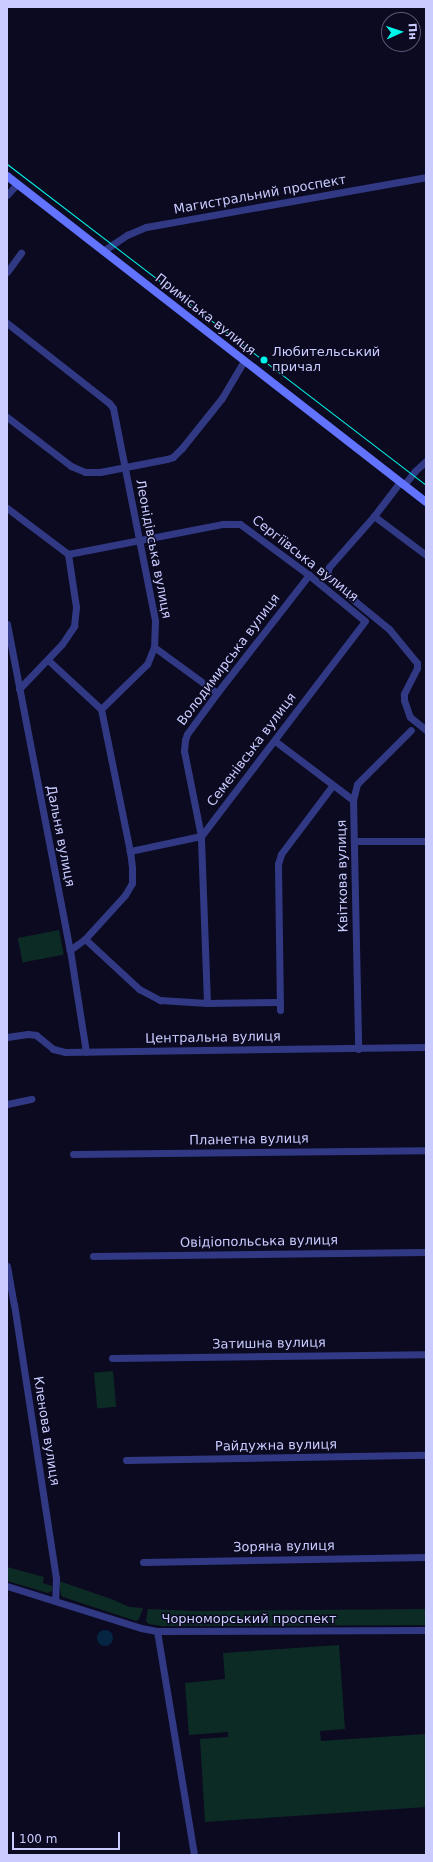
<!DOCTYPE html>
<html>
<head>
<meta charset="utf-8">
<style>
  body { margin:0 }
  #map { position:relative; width:433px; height:1862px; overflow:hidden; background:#0b0a20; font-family:"DejaVu Sans",sans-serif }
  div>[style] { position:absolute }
  .green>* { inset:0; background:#0d2b25; transform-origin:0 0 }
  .water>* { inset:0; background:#062543 }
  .round { border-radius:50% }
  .street>* { height:7px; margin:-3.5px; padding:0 3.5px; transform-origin:3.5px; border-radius:3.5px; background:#313984 }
  .secondary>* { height:8px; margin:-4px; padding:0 4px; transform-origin:4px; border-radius:4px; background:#6173ff }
  .tram>* { height:1px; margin:-0.5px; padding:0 0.5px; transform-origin:0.5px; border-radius:0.5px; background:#00f5ea }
  .dots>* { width:11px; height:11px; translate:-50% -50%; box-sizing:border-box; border:2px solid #0b0a20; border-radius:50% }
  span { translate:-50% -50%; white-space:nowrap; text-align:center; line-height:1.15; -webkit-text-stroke:3px #0b0a20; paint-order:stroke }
  .street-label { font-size:13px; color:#cacbff }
  .poi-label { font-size:13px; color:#cacbff }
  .left { translate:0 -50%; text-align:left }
  .frame { position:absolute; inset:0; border:8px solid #cacbff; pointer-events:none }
  .north { position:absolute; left:381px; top:12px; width:40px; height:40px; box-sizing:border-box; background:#0b0a20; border:1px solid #575779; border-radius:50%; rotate:87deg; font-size:11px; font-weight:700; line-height:16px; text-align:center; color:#cacbff }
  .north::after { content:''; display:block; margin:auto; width:14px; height:18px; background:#00f5ea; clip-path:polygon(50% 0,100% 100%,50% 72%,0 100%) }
  .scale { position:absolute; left:12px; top:1832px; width:108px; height:18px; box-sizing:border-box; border:2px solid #cacbff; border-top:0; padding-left:5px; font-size:12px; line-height:14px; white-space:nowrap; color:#cacbff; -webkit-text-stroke:3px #0b0a20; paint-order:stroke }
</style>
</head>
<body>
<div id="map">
  <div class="green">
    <div style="left:59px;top:930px;width:25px;height:42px;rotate:79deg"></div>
    <div style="left:113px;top:1371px;width:36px;height:19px;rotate:85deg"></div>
    <div style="clip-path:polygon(7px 1567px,44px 1577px,43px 1583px,52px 1586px,52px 1591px,48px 1593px,7px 1581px)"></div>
    <div style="clip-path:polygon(59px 1581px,114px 1600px,129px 1607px,143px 1608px,139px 1619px,136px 1621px,63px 1597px,61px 1595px)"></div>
    <div style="clip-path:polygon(148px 1609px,195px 1611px,426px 1609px,426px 1625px,162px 1626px,149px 1624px,146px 1621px)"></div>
    <div style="clip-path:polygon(339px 1645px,345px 1729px,320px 1731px,321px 1741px,426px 1734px,426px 1807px,205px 1822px,200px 1739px,228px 1737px,228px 1732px,189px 1735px,185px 1683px,225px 1679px,223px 1653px)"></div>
  </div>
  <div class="water">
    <div class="round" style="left:97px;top:1630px;width:16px;height:16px"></div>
  </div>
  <div class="street">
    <div style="left:7px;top:195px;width:15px;rotate:-48deg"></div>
    <div style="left:103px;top:251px;width:29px;rotate:-34deg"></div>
    <div style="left:127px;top:235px;width:21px;rotate:-23deg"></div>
    <div style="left:146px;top:227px;width:284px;rotate:-10.1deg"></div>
    <div style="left:7px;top:272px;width:24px;rotate:-54deg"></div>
    <div style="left:7px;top:323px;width:130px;rotate:38.1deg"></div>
    <div style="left:109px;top:403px;width:6px;rotate:51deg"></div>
    <div style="left:113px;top:408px;width:217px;rotate:78.8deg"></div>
    <div style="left:155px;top:621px;width:26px;rotate:92deg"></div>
    <div style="left:154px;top:647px;width:18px;rotate:112deg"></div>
    <div style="left:147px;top:664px;width:64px;rotate:135.6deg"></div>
    <div style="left:101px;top:709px;width:145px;rotate:78.5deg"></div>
    <div style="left:130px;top:851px;width:17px;rotate:83deg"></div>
    <div style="left:132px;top:868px;width:15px;rotate:90deg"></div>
    <div style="left:132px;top:883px;width:14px;rotate:120deg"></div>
    <div style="left:125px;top:895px;width:59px;rotate:132.3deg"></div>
    <div style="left:85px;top:939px;width:19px;rotate:144deg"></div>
    <div style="left:7px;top:417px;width:81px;rotate:37.4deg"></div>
    <div style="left:71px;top:466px;width:15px;rotate:23deg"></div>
    <div style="left:85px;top:472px;width:15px"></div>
    <div style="left:100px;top:472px;width:68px;rotate:-11deg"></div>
    <div style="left:167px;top:459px;width:6px;rotate:-18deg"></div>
    <div style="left:173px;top:457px;width:13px;rotate:-45deg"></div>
    <div style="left:182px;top:448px;width:64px;rotate:-51.3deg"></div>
    <div style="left:222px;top:398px;width:43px;rotate:-59.3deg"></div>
    <div style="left:400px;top:482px;width:43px;rotate:127.4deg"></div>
    <div style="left:374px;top:516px;width:68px;rotate:131.4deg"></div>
    <div style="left:329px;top:567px;width:7px;rotate:106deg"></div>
    <div style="left:327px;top:574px;width:40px;rotate:44deg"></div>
    <div style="left:356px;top:602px;width:43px;rotate:39.3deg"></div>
    <div style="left:389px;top:629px;width:44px;rotate:50.5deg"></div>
    <div style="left:417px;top:663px;width:5px;rotate:90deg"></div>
    <div style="left:417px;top:668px;width:29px;rotate:117deg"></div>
    <div style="left:404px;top:694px;width:6px;rotate:90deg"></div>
    <div style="left:404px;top:700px;width:18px;rotate:71deg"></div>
    <div style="left:410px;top:717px;width:21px;rotate:39deg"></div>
    <div style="left:404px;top:485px;width:18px;rotate:-52deg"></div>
    <div style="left:415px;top:471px;width:15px;rotate:-42deg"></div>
    <div style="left:7px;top:508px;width:76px;rotate:37deg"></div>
    <div style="left:68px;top:554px;width:158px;rotate:-11deg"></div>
    <div style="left:223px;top:524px;width:17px"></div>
    <div style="left:240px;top:524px;width:86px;rotate:36.5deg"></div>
    <div style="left:309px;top:575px;width:72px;rotate:39.4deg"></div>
    <div style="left:365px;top:621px;width:270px;rotate:127.3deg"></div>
    <div style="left:201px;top:836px;width:73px;rotate:168.1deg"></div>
    <div style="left:374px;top:516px;width:65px;rotate:36.9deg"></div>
    <div style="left:7px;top:624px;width:332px;rotate:79.1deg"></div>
    <div style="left:70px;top:950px;width:103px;rotate:81.1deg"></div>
    <div style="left:154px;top:647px;width:78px;rotate:36.1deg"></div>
    <div style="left:48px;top:660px;width:72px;rotate:42.8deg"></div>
    <div style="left:19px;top:689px;width:62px;rotate:-46.3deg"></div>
    <div style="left:62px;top:644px;width:22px;rotate:-56deg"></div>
    <div style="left:74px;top:626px;width:19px;rotate:-84deg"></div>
    <div style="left:76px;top:607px;width:54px;rotate:-98.6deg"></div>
    <div style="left:275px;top:741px;width:98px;rotate:37.1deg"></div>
    <div style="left:353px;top:800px;width:249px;rotate:88.8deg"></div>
    <div style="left:353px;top:800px;width:16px;rotate:-76deg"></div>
    <div style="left:357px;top:784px;width:76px;rotate:-45deg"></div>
    <div style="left:354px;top:841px;width:72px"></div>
    <div style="left:85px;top:939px;width:74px;rotate:42.8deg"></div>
    <div style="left:139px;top:989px;width:24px;rotate:28deg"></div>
    <div style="left:160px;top:1000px;width:47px;rotate:3.7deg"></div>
    <div style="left:207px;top:1003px;width:73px;rotate:-0.8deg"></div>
    <div style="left:207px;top:1003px;width:167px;rotate:-92.1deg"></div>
    <div style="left:201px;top:836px;width:87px;rotate:-101.3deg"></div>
    <div style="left:184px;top:751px;width:11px;rotate:-85deg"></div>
    <div style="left:185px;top:740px;width:6px;rotate:-72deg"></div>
    <div style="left:187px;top:734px;width:51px;rotate:-53.8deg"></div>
    <div style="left:217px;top:693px;width:150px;rotate:-52.1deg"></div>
    <div style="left:280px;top:1010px;width:146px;rotate:-90.8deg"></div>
    <div style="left:278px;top:864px;width:10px;rotate:-73deg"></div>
    <div style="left:281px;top:854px;width:85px;rotate:-53.1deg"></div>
    <div style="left:7px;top:1037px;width:21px;rotate:-8deg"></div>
    <div style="left:28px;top:1034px;width:8px;rotate:7deg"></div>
    <div style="left:36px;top:1035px;width:22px;rotate:39deg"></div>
    <div style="left:53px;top:1049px;width:12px;rotate:14deg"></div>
    <div style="left:65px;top:1052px;width:361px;rotate:-0.8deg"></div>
    <div style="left:7px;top:1104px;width:25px;rotate:-12deg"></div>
    <div style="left:73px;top:1154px;width:353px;rotate:-0.6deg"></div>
    <div style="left:93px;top:1256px;width:333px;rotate:-0.7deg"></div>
    <div style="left:7px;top:1266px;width:39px;rotate:80deg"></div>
    <div style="left:14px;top:1304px;width:277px;rotate:81.3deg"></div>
    <div style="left:56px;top:1578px;width:23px;rotate:92deg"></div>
    <div style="left:112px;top:1358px;width:314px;rotate:-0.7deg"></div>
    <div style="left:126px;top:1460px;width:300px;rotate:-1deg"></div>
    <div style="left:143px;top:1562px;width:283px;rotate:-1deg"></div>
    <div style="left:7px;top:1586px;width:140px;rotate:17.4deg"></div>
    <div style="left:141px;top:1628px;width:16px;rotate:11deg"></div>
    <div style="left:157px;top:1631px;width:269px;rotate:-0.2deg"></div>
    <div style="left:157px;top:1631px;width:227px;rotate:80.6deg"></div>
  </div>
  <div class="secondary">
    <div style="left:7px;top:176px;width:531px;rotate:37.88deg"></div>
  </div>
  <div class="tram">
    <div style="left:7px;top:164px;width:528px;rotate:37.46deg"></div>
  </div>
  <div class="dots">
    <div style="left:264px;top:360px;background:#00f5ea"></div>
  </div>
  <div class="street-label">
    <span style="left:260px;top:195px;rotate:-10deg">Магистральний проспект</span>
    <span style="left:205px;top:315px;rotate:38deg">Приміська вулиця</span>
    <span style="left:153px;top:549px;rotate:79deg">Леонідівська вулиця</span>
    <span style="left:305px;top:559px;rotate:38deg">Сергіївська вулиця</span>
    <span style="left:229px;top:660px;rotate:-53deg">Володимирська вулиця</span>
    <span style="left:252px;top:750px;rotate:-53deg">Семенівська вулиця</span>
    <span style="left:60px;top:836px;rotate:79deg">Дальня вулиця</span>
    <span style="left:343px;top:876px;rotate:-91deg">Квіткова вулиця</span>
    <span style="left:213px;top:1038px;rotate:-1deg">Центральна вулиця</span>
    <span style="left:249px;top:1140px;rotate:-1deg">Планетна вулиця</span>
    <span style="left:259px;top:1242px;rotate:-1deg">Овідіопольська вулиця</span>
    <span style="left:269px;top:1344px;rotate:-1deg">Затишна вулиця</span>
    <span style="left:46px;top:1431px;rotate:81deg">Кленова вулиця</span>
    <span style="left:276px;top:1446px;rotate:-1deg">Райдужна вулиця</span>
    <span style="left:284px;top:1547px;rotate:-1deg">Зоряна вулиця</span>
    <span style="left:249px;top:1619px">Чорноморський проспект</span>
  </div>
  <div class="poi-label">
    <span class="left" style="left:272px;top:360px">Любительський<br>причал</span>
  </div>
  <div class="frame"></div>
  <div class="north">Пн</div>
  <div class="scale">100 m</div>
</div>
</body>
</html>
